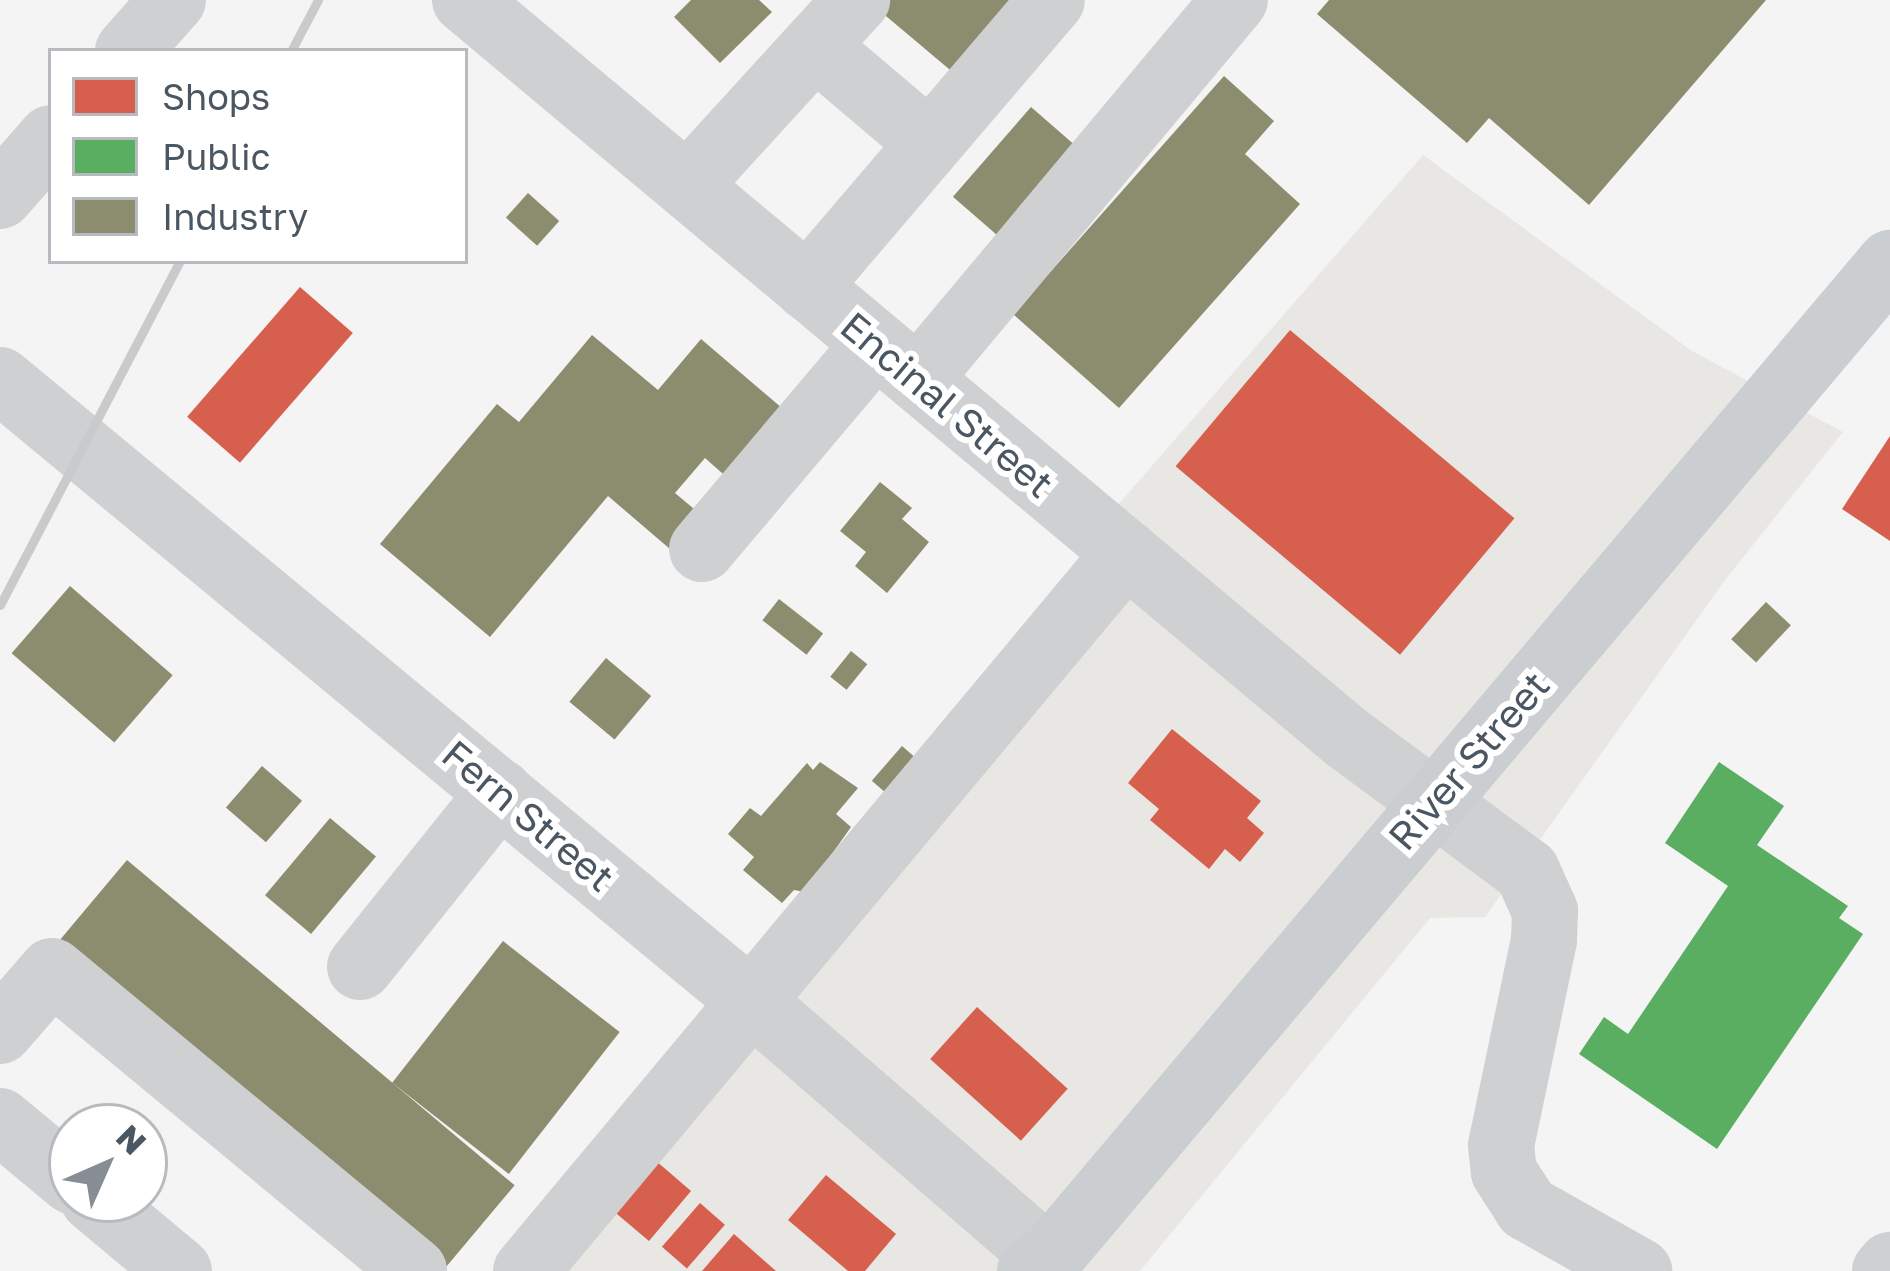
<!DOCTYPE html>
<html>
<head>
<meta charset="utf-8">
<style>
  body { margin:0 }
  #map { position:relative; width:1890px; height:1271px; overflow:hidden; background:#f4f4f4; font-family:"Golos Text",sans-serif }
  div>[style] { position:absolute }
  .commercial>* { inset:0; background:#e8e7e3 }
  .shops>* { inset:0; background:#d6604d; transform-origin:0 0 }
  .public>* { inset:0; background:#5aae61 }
  .industry>* { inset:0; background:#8c8c6e; transform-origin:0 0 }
  .minor>* { height:66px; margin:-33px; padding:0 33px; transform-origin:33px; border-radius:33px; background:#ced0d2 }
  .major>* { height:66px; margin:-33px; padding:0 33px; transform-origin:33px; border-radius:33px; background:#caced1 }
  .rail>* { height:9px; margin:-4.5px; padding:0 4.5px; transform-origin:4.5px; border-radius:4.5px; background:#c9cacc }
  span { translate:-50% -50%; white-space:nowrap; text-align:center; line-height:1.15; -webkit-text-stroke:12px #fff; paint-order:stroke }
  .street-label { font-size:39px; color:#4a5661 }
  .legend { position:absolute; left:48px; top:48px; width:420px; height:216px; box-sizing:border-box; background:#fff; border:3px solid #b7bbc0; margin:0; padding:15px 21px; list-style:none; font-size:36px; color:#4a5661 }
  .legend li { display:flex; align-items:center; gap:24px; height:60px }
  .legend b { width:60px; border:3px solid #b7bbc0 }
  .north { position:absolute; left:48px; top:1103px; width:120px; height:120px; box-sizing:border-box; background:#fff; border:3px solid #b7bbc0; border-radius:50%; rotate:45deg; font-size:33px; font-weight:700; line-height:48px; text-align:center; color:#4a5661 }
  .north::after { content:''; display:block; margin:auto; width:42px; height:54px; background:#868d94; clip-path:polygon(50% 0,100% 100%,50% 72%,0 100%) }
</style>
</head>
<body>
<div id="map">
  <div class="commercial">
    <div style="clip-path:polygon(1423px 155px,1692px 351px,1843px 432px,1725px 580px,1485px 917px,1430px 918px,1140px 1271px,543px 1271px,1131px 564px,1096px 530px)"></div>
  </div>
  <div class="shops">
    <div style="left:300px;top:287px;width:70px;height:172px;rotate:41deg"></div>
    <div style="left:1290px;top:330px;width:293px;height:178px;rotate:40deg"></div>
    <div style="clip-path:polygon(1890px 436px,1890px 541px,1842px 509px)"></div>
    <div style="clip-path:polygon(1172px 729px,1261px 801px,1247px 818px,1264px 833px,1240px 862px,1225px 849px,1209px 869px,1150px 820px,1159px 809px,1128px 783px)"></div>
    <div style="left:977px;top:1007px;width:122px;height:70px;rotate:42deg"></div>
    <div style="clip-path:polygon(641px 1148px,691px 1191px,649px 1241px,611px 1209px)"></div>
    <div style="clip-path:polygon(826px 1175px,896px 1234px,865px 1271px,848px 1271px,788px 1220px)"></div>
    <div style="left:700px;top:1203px;width:33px;height:58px;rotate:41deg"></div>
    <div style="clip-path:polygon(734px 1234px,776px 1271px,702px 1271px)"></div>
  </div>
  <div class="public">
    <div style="clip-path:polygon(1719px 762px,1784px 806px,1757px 845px,1848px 906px,1839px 918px,1863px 934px,1717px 1149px,1579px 1054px,1604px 1017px,1628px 1034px,1728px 886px,1665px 843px)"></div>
  </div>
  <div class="industry">
    <div style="clip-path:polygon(691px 0,759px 0,772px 12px,720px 63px,674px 17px)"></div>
    <div style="clip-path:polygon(889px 0,1027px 0,968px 85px,880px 11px)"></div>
    <div style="clip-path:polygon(1329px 0,1766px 0,1589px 205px,1489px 118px,1467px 143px,1317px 14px)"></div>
    <div style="clip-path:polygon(1224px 76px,1274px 121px,1245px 154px,1300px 204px,1119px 408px,1013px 314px)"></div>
    <div style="left:1031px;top:107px;width:80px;height:119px;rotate:41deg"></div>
    <div style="left:528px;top:193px;width:42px;height:33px;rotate:42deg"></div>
    <div style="clip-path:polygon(592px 335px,658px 390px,701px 339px,789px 414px,731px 481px,705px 458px,675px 493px,700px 514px,670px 549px,608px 496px,490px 637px,380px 544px,497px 404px,519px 422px)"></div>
    <div style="clip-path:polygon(880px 482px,912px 508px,902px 519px,929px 542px,887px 593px,855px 566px,866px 552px,840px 531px)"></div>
    <div style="left:70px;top:586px;width:136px;height:89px;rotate:41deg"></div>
    <div style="left:779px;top:599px;width:56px;height:27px;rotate:38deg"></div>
    <div style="left:1766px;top:602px;width:34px;height:51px;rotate:43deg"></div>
    <div style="left:851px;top:651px;width:21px;height:33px;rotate:39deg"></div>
    <div style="left:606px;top:658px;width:59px;height:57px;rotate:40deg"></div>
    <div style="left:902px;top:746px;width:35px;height:46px;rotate:41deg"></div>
    <div style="clip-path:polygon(820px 762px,858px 788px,836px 814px,851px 827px,805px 892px,794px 890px,782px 903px,743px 870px,754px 857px,728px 834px,750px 808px,761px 816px,807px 763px,813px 770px)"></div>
    <div style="left:262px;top:766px;width:53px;height:55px;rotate:41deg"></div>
    <div style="left:330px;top:818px;width:60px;height:101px;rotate:40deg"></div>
    <div style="left:127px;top:860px;width:506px;height:110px;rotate:40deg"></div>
    <div style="left:503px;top:941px;width:148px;height:180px;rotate:38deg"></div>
  </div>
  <div class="minor">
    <div style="left:465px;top:0;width:1150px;rotate:39.92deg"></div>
    <div style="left:1347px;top:738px;width:224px;rotate:36.5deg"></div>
    <div style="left:1527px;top:871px;width:44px;rotate:65.8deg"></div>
    <div style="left:1545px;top:911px;width:29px;rotate:92deg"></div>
    <div style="left:1544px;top:940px;width:209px;rotate:101.8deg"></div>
    <div style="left:1501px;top:1145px;width:27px;rotate:84deg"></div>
    <div style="left:1504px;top:1172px;width:43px;rotate:57.4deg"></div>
    <div style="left:1527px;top:1208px;width:129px;rotate:29.4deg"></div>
    <div style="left:815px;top:46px;width:148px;rotate:40.3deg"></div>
    <div style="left:128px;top:51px;width:68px;rotate:-48.6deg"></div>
    <div style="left:688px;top:185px;width:251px;rotate:-47.6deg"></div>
    <div style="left:0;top:196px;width:77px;rotate:-48.7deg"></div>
    <div style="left:807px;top:287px;width:377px;rotate:-49.5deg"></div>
    <div style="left:918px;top:379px;width:494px;rotate:-50.1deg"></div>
    <div style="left:0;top:380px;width:974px;rotate:39.59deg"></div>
    <div style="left:751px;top:1001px;width:394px;rotate:40.9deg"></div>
    <div style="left:702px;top:549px;width:268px;rotate:-49.8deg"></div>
    <div style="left:360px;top:967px;width:224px;rotate:-51.3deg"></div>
    <div style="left:0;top:1031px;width:79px;rotate:-49.1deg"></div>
    <div style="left:52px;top:971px;width:470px;rotate:39.6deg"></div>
    <div style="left:0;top:1121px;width:94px;rotate:39.8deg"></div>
    <div style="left:93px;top:1199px;width:112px;rotate:39.9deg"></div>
    <div style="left:526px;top:1271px;width:936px;rotate:-50.12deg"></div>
    <div style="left:1885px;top:1271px;width:8px;rotate:-50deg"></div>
  </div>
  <div class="major">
    <div style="left:1030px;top:1271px;width:22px;rotate:-32deg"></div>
    <div style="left:1049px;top:1259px;width:1304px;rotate:-49.82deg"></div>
  </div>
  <div class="rail">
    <div style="left:291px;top:51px;width:58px;rotate:-62.1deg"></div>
    <div style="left:0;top:605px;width:388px;rotate:-62.4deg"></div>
  </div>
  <div class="street-label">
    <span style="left:947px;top:405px;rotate:40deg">Encinal Street</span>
    <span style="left:1469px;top:761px;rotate:-49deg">River Street</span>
    <span style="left:528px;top:816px;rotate:40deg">Fern Street</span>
  </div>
  <ul class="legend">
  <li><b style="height:33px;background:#d6604d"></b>Shops</li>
  <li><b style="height:33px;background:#5aae61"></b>Public</li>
  <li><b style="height:33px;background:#8c8c6e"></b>Industry</li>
  </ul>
  <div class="north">N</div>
</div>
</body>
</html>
